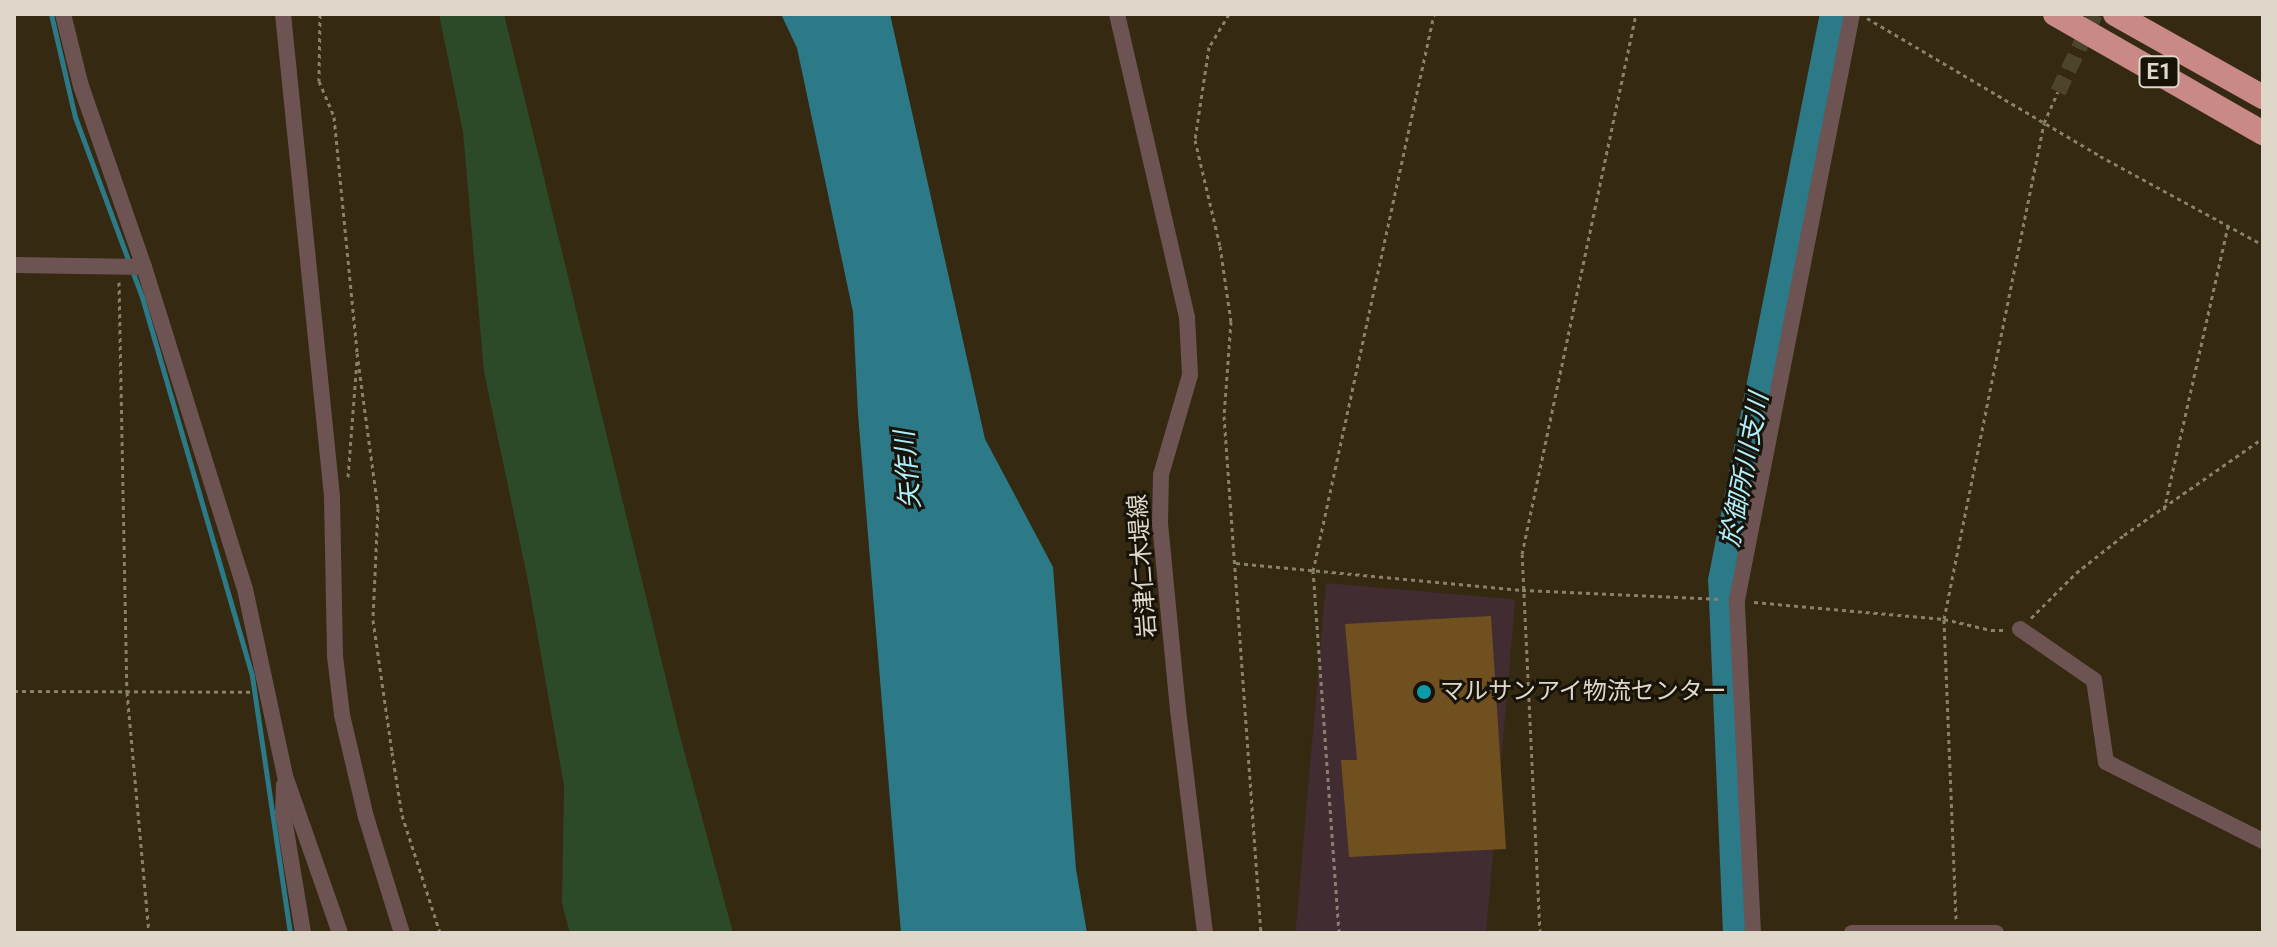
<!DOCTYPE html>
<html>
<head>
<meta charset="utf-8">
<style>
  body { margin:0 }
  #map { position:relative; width:2277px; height:947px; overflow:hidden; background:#352911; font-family:Roboto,"Noto Sans JP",sans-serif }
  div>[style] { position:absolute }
  .industrial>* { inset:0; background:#402c31; transform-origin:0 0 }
  .green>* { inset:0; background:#2c4a27 }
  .water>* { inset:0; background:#2c7988 }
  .stream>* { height:5px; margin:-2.5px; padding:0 2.5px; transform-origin:2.5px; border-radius:2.5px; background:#2c7988 }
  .river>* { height:30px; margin:-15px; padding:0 15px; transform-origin:15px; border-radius:15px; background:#2c7988 }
  .building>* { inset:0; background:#715020 }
  .minor-tunnel>* { height:16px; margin-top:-8px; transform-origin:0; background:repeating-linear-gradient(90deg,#4e432d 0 16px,transparent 0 24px) }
  .path>* { height:3px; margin-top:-1.5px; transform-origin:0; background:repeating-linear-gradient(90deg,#89806d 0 4px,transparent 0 8px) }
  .minor>* { height:16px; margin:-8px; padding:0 8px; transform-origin:8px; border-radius:8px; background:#6d5352 }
  .highway>* { height:24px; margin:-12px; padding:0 12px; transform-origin:12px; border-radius:12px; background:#c88987 }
  .dots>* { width:22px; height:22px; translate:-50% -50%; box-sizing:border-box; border:4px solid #181309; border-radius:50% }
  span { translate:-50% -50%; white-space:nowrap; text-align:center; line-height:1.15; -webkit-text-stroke:6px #181309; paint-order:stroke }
  .shield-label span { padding:2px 6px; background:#181309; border:2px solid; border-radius:6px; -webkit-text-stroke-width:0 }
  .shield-label { font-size:22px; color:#dfd8ca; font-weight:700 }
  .street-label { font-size:24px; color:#dfd8ca }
  .poi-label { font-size:24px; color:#dfd8ca }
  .left { translate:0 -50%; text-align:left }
  .water-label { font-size:26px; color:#afedfa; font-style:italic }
  .frame { position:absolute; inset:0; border:16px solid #dfd8ca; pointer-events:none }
</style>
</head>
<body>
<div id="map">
  <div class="industrial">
    <div style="left:1326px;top:583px;width:190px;height:351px;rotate:5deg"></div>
  </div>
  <div class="green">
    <div style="clip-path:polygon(439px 14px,504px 14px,678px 728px,733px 933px,570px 933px,562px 903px,564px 786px,528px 581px,484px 372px,463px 132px)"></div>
  </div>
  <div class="water">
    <div style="clip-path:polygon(781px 14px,890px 14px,985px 439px,1053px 567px,1076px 869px,1087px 933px,901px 933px,858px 414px,853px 312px,797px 48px)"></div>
  </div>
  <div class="stream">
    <div style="left:51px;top:14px;width:106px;rotate:76.9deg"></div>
    <div style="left:75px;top:117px;width:192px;rotate:69.6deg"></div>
    <div style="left:142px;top:297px;width:395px;rotate:73.8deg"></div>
    <div style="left:252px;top:676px;width:260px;rotate:81.6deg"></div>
  </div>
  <div class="river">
    <div style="left:1738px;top:933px;width:352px;rotate:-92.4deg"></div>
    <div style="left:1723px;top:581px;width:578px;rotate:-78.83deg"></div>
  </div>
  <div class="building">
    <div style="clip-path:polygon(1491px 616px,1506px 849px,1349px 857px,1341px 760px,1357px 760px,1345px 624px)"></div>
  </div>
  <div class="minor-tunnel">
    <div style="left:2058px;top:92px;width:86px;rotate:-64.6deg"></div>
  </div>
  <div class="path">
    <div style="left:320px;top:14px;width:67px;rotate:90.9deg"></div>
    <div style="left:319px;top:81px;width:39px;rotate:67deg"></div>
    <div style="left:334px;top:117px;width:237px;rotate:84.4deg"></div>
    <div style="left:1229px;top:14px;width:39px;rotate:121deg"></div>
    <div style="left:1209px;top:47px;width:94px;rotate:98.6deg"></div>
    <div style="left:1195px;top:140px;width:109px;rotate:76.7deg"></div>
    <div style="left:1220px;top:246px;width:76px;rotate:81.7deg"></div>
    <div style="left:1231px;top:321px;width:95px;rotate:94.2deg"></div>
    <div style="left:1224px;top:416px;width:518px;rotate:85.91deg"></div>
    <div style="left:1867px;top:18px;width:271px;rotate:30.6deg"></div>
    <div style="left:2100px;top:156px;width:186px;rotate:28.6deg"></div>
    <div style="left:119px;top:282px;width:410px;rotate:88.9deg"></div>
    <div style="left:127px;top:692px;width:242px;rotate:84.8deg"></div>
    <div style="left:357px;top:353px;width:156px;rotate:82.3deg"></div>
    <div style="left:378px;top:508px;width:112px;rotate:92.6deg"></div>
    <div style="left:373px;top:620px;width:133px;rotate:81.8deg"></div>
    <div style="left:392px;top:752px;width:64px;rotate:81deg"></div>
    <div style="left:402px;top:815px;width:124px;rotate:72.1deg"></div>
    <div style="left:348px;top:477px;width:116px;rotate:-85.6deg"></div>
    <div style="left:2164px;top:510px;width:291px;rotate:-77.3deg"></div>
    <div style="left:1236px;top:563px;width:287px;rotate:5.4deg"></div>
    <div style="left:1522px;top:590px;width:200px;rotate:2.6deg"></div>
    <div style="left:1754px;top:602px;width:191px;rotate:5.1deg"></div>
    <div style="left:1944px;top:619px;width:48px;rotate:13.2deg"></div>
    <div style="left:1991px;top:630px;width:13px"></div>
    <div style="left:2031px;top:618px;width:64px;rotate:-45deg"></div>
    <div style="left:2076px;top:573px;width:61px;rotate:-38.4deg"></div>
    <div style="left:2124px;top:535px;width:169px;rotate:-34.9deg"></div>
    <div style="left:14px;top:691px;width:237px;rotate:0.2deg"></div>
    <div style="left:1956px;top:919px;width:300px;rotate:-92.3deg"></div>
    <div style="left:1944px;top:619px;width:506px;rotate:-78.6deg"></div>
    <div style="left:2044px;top:123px;width:34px;rotate:-66deg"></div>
    <div style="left:1339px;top:933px;width:363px;rotate:-94.1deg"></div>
    <div style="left:1313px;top:571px;width:570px;rotate:-77.74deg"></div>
    <div style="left:1540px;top:933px;width:379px;rotate:-92.7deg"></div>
    <div style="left:1522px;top:554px;width:552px;rotate:-78.08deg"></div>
  </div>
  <div class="minor">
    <div style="left:63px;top:14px;width:74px;rotate:76deg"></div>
    <div style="left:81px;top:86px;width:192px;rotate:70.8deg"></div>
    <div style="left:144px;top:267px;width:337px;rotate:72.6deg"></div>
    <div style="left:245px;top:589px;width:191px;rotate:77.9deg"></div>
    <div style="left:285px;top:776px;width:166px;rotate:70.7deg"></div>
    <div style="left:283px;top:14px;width:486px;rotate:84.2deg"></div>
    <div style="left:332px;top:498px;width:158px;rotate:88.9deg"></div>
    <div style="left:335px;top:656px;width:59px;rotate:83.2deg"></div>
    <div style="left:342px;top:715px;width:105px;rotate:76.8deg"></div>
    <div style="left:366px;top:817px;width:121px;rotate:72.8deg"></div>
    <div style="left:1117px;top:14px;width:311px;rotate:77deg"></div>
    <div style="left:1187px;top:317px;width:58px;rotate:87deg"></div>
    <div style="left:1190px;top:375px;width:104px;rotate:106.2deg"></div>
    <div style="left:1161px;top:475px;width:48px;rotate:91.2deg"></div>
    <div style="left:1160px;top:523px;width:188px;rotate:84.5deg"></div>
    <div style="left:1178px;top:710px;width:225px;rotate:83.1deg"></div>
    <div style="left:14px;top:265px;width:130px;rotate:0.9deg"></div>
    <div style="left:2020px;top:629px;width:90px;rotate:34.6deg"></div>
    <div style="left:2094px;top:680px;width:83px;rotate:81.7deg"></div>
    <div style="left:2106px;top:762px;width:176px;rotate:26.7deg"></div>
    <div style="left:284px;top:785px;width:27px;rotate:92deg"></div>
    <div style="left:283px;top:812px;width:123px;rotate:80.6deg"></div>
    <div style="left:1753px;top:933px;width:333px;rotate:-92.8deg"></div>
    <div style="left:1737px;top:600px;width:597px;rotate:-78.9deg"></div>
    <div style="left:1852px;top:933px;width:144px"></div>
  </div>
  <div class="highway">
    <div style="left:2055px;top:14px;width:240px;rotate:29.8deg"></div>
    <div style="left:2115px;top:14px;width:170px;rotate:29.3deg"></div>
  </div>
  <div class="dots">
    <div style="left:1424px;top:692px;background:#0f9aa8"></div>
  </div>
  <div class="shield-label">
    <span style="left:2159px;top:72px">E1</span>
  </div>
  <div class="street-label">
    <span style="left:1143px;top:566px;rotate:-94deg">岩津仁木堤線</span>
  </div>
  <div class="poi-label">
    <span class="left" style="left:1440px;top:692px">マルサンアイ物流センター</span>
  </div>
  <div class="water-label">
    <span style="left:908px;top:470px;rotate:-95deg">矢作川</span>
    <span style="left:1745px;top:470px;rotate:-79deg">於御所川支川</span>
  </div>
  <div class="frame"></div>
</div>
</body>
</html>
